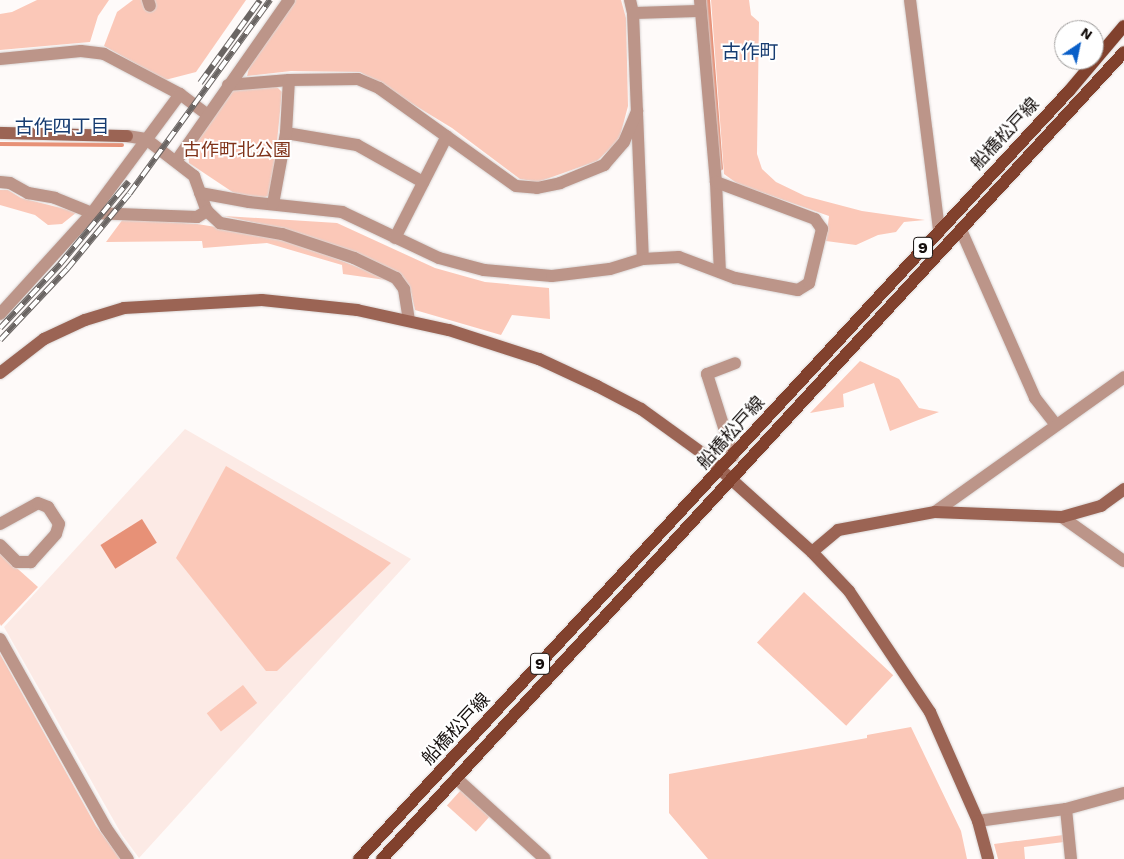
<!DOCTYPE html>
<html>
<head>
<meta charset="utf-8">
<style>
  body { margin:0 }
  #map { position:relative; width:1124px; height:859px; overflow:hidden; background:#fefaf9; font-family:"Work Sans","Noto Sans JP",sans-serif }
  div>[style] { position:absolute }
  .built>* { inset:0; background:#fceae5 }
  .green>* { inset:0; background:#fbc8b8; transform-origin:0 0 }
  .water>* { inset:0; background:#e79177; transform-origin:0 0 }
  .stream>* { height:4px; margin:-2px; padding:0 2px; transform-origin:2px; border-radius:2px; background:#e79177 }
  .roads { filter:drop-shadow(0 0 1px #d9d4d3) drop-shadow(0 0 1px #d9d4d3) }
  .street>* { height:12px; margin:-6px; padding:0 6px; transform-origin:6px; border-radius:6px; background:#bc9589 }
  .secondary>* { height:12px; margin:-6px; padding:0 6px; transform-origin:6px; border-radius:6px; background:#9b6454 }
  .primary>* { height:12px; margin:-6px; padding:0 6px; transform-origin:6px; border-radius:6px; background:#81412d }
  .rail>* { height:5.5px; margin-top:-2.75px; transform-origin:0; background:repeating-linear-gradient(90deg,#fff 0 11px,#6a6563 0 22px); box-sizing:border-box; border-block:1px solid #6a6563 }
  span { translate:-50% -50%; white-space:nowrap; text-align:center; line-height:1.15; -webkit-text-stroke:4px #fff; paint-order:stroke }
  .shield-label span { padding:1px 4px; background:#fff; border:1px solid; border-radius:4px; -webkit-text-stroke-width:0 }
  .shield-label { font-size:16px; color:#150f0d; font-weight:700 }
  .street-label { font-size:18px; color:#150f0d }
  .park-label { font-size:18px; color:#7f3219 }
  .neighbourhood-label { font-size:19px; color:#173c71 }
  .north { position:absolute; left:1054px; top:20px; width:50px; height:50px; box-sizing:border-box; background:#fff; border:1px solid #a19f9e; border-radius:50%; rotate:34deg; font-size:14px; font-weight:700; line-height:20px; text-align:center; color:#150f0d }
  .north::after { content:''; display:block; margin:auto; width:18px; height:22px; background:#0a5fc8; clip-path:polygon(50% 0,100% 100%,50% 72%,0 100%) }
</style>
</head>
<body>
<div id="map">
  <div class="built">
    <div style="clip-path:polygon(185px 429px,411px 559px,139px 858px,122px 835px,4px 627px)"></div>
  </div>
  <div class="green">
    <div style="clip-path:polygon(37px 0,109px 0,98px 16px,90px 42px,0 50px,0 14px,12px 12px)"></div>
    <div style="clip-path:polygon(133px 0,246px 0,196px 72px,165px 80px,104px 46px,117px 12px)"></div>
    <div style="clip-path:polygon(294px 0,621px 0,626px 18px,628px 106px,619px 140px,597px 161px,538px 182px,520px 179px,452px 128px,360px 72px,291px 71px,247px 76px,249px 68px)"></div>
    <div style="clip-path:polygon(711px 0,749px 0,751px 15px,759px 22px,757px 154px,762px 169px,776px 182px,805px 196px,862px 211px,925px 220px,904px 222px,896px 232px,878px 235px,856px 245px,826px 241px,829px 216px,738px 184px,724px 174px)"></div>
    <div style="clip-path:polygon(276px 86px,282px 92px,272px 191px,268px 196px,262px 198px,234px 193px,189px 163px,188px 153px,231px 91px)"></div>
    <div style="clip-path:polygon(0 190px,8px 190px,21px 198px,77px 212px,62px 224px,48px 225px,35px 215px,0 205px)"></div>
    <div style="clip-path:polygon(224px 216px,337px 223px,435px 268px,485px 282px,549px 288px,550px 319px,512px 315px,501px 335px,415px 310px,410px 288px,283px 229px)"></div>
    <div style="clip-path:polygon(123px 219px,197px 224px,281px 237px,393px 281px,343px 274px,342px 265px,267px 243px,203px 248px,202px 241px,106px 242px)"></div>
    <div style="clip-path:polygon(860px 361px,899px 379px,919px 408px,939px 412px,890px 431px,874px 383px,843px 394px,844px 407px,810px 413px)"></div>
    <div style="clip-path:polygon(226px 466px,391px 563px,277px 671px,266px 671px,176px 558px)"></div>
    <div style="clip-path:polygon(0 553px,38px 587px,1px 626px,0 624px)"></div>
    <div style="left:804px;top:592px;width:122px;height:69px;rotate:43deg"></div>
    <div style="clip-path:polygon(0 654px,96px 826px,121px 859px,0 859px)"></div>
    <div style="left:243px;top:685px;width:23px;height:46px;rotate:52deg"></div>
    <div style="clip-path:polygon(911px 727px,961px 831px,967px 859px,708px 859px,669px 813px,669px 774px,867px 738px,867px 735px)"></div>
    <div style="left:461px;top:790px;width:39px;height:21px;rotate:42deg"></div>
    <div style="clip-path:polygon(1063px 835px,1064px 842px,1024px 847px,1025px 859px,998px 859px,994px 844px)"></div>
  </div>
  <div class="water">
    <div style="left:142px;top:519px;width:28px;height:49px;rotate:58deg"></div>
  </div>
  <div class="stream">
    <div style="left:708px;top:0;width:169px;rotate:85.6deg"></div>
    <div style="left:0;top:144px;width:122px;rotate:0.5deg"></div>
  </div>
  <div class="roads">
    <div class="street">
      <div style="left:148px;top:0;width:6px;rotate:72deg"></div>
      <div style="left:630px;top:0;width:13px;rotate:77deg"></div>
      <div style="left:633px;top:13px;width:246px;rotate:87.7deg"></div>
      <div style="left:700px;top:0;width:183px;rotate:85deg"></div>
      <div style="left:716px;top:182px;width:90px;rotate:87.5deg"></div>
      <div style="left:910px;top:0;width:233px;rotate:82.8deg"></div>
      <div style="left:633px;top:13px;width:66px;rotate:-1.7deg"></div>
      <div style="left:0;top:59px;width:81px;rotate:-5.6deg"></div>
      <div style="left:81px;top:51px;width:23px;rotate:7deg"></div>
      <div style="left:104px;top:54px;width:86px;rotate:27.8deg"></div>
      <div style="left:180px;top:94px;width:34px;rotate:37deg"></div>
      <div style="left:228px;top:85px;width:61px;rotate:-4.7deg"></div>
      <div style="left:289px;top:80px;width:69px;rotate:-0.8deg"></div>
      <div style="left:358px;top:79px;width:23px;rotate:23deg"></div>
      <div style="left:379px;top:88px;width:168px;rotate:35.6deg"></div>
      <div style="left:516px;top:186px;width:21px;rotate:5deg"></div>
      <div style="left:537px;top:188px;width:24px;rotate:-12deg"></div>
      <div style="left:560px;top:183px;width:48px;rotate:-22.2deg"></div>
      <div style="left:604px;top:165px;width:30px;rotate:-49deg"></div>
      <div style="left:624px;top:142px;width:34px;rotate:-67deg"></div>
      <div style="left:286px;top:133px;width:72px;rotate:9.6deg"></div>
      <div style="left:357px;top:145px;width:76px;rotate:29.3deg"></div>
      <div style="left:127px;top:136px;width:19px;rotate:9deg"></div>
      <div style="left:146px;top:139px;width:61px;rotate:37.6deg"></div>
      <div style="left:194px;top:176px;width:37px;rotate:70deg"></div>
      <div style="left:207px;top:211px;width:18px;rotate:43deg"></div>
      <div style="left:220px;top:223px;width:63px;rotate:10.1deg"></div>
      <div style="left:282px;top:234px;width:76px;rotate:18.4deg"></div>
      <div style="left:354px;top:258px;width:47px;rotate:25.5deg"></div>
      <div style="left:396px;top:278px;width:14px;rotate:54deg"></div>
      <div style="left:404px;top:289px;width:30px;rotate:81deg"></div>
      <div style="left:177px;top:160px;width:195px;rotate:-55deg"></div>
      <div style="left:0;top:182px;width:10px;rotate:6deg"></div>
      <div style="left:10px;top:183px;width:21px;rotate:29deg"></div>
      <div style="left:28px;top:193px;width:27px;rotate:10deg"></div>
      <div style="left:55px;top:198px;width:40px;rotate:22deg"></div>
      <div style="left:92px;top:213px;width:105px;rotate:2.2deg"></div>
      <div style="left:197px;top:217px;width:12px;rotate:-31deg"></div>
      <div style="left:200px;top:193px;width:50px;rotate:10.4deg"></div>
      <div style="left:249px;top:202px;width:94px;rotate:6.1deg"></div>
      <div style="left:342px;top:212px;width:107px;rotate:25.4deg"></div>
      <div style="left:439px;top:258px;width:47px;rotate:14.9deg"></div>
      <div style="left:484px;top:270px;width:68px;rotate:5deg"></div>
      <div style="left:552px;top:276px;width:58px;rotate:-6.9deg"></div>
      <div style="left:610px;top:269px;width:34px;rotate:-17deg"></div>
      <div style="left:643px;top:259px;width:36px;rotate:-3deg"></div>
      <div style="left:679px;top:257px;width:60px;rotate:20.6deg"></div>
      <div style="left:735px;top:278px;width:64px;rotate:10.8deg"></div>
      <div style="left:798px;top:290px;width:13px;rotate:-32deg"></div>
      <div style="left:809px;top:283px;width:56px;rotate:-76.5deg"></div>
      <div style="left:822px;top:229px;width:12px;rotate:-125deg"></div>
      <div style="left:815px;top:219px;width:106px;rotate:-159.5deg"></div>
      <div style="left:273px;top:204px;width:72px;rotate:-79.6deg"></div>
      <div style="left:286px;top:133px;width:53px;rotate:-86.8deg"></div>
      <div style="left:961px;top:230px;width:184px;rotate:66.2deg"></div>
      <div style="left:1035px;top:398px;width:33px;rotate:52deg"></div>
      <div style="left:395px;top:238px;width:114px;rotate:-63deg"></div>
      <div style="left:0;top:314px;width:137px;rotate:-47.7deg"></div>
      <div style="left:92px;top:213px;width:148px;rotate:-53.5deg"></div>
      <div style="left:733px;top:456px;width:86px;rotate:-107.6deg"></div>
      <div style="left:707px;top:374px;width:30px;rotate:-21deg"></div>
      <div style="left:935px;top:512px;width:232px;rotate:-35.5deg"></div>
      <div style="left:1062px;top:517px;width:76px;rotate:35.4deg"></div>
      <div style="left:0;top:524px;width:43px;rotate:-28.9deg"></div>
      <div style="left:38px;top:503px;width:11px;rotate:22deg"></div>
      <div style="left:48px;top:507px;width:20px;rotate:57deg"></div>
      <div style="left:59px;top:524px;width:10px;rotate:107deg"></div>
      <div style="left:56px;top:534px;width:38px;rotate:132deg"></div>
      <div style="left:31px;top:562px;width:14px;rotate:180deg"></div>
      <div style="left:17px;top:562px;width:24px;rotate:-135deg"></div>
      <div style="left:0;top:639px;width:217px;rotate:60.7deg"></div>
      <div style="left:106px;top:828px;width:38px;rotate:55deg"></div>
      <div style="left:456px;top:778px;width:120px;rotate:42.3deg"></div>
      <div style="left:1066px;top:809px;width:50px;rotate:84.3deg"></div>
      <div style="left:978px;top:821px;width:89px;rotate:-7.8deg"></div>
      <div style="left:1066px;top:809px;width:60px;rotate:-15.4deg"></div>
    </div>
    <div class="secondary">
      <div style="left:0;top:133px;width:127px;rotate:1.4deg"></div>
      <div style="left:0;top:373px;width:56px;rotate:-37.7deg"></div>
      <div style="left:44px;top:339px;width:45px;rotate:-24.9deg"></div>
      <div style="left:85px;top:320px;width:41px;rotate:-17.1deg"></div>
      <div style="left:124px;top:308px;width:138px;rotate:-3.3deg"></div>
      <div style="left:262px;top:300px;width:96px;rotate:6deg"></div>
      <div style="left:357px;top:310px;width:94px;rotate:12.3deg"></div>
      <div style="left:449px;top:330px;width:95px;rotate:17.9deg"></div>
      <div style="left:539px;top:359px;width:64px;rotate:25deg"></div>
      <div style="left:597px;top:386px;width:50px;rotate:27.6deg"></div>
      <div style="left:641px;top:409px;width:75px;rotate:35.8deg"></div>
      <div style="left:702px;top:453px;width:148px;rotate:42deg"></div>
      <div style="left:812px;top:552px;width:54px;rotate:46.5deg"></div>
      <div style="left:849px;top:591px;width:146px;rotate:56.2deg"></div>
      <div style="left:930px;top:712px;width:119px;rotate:66.2deg"></div>
      <div style="left:978px;top:821px;width:39px;rotate:75deg"></div>
      <div style="left:812px;top:552px;width:34px;rotate:-40deg"></div>
      <div style="left:838px;top:530px;width:99px;rotate:-10.5deg"></div>
      <div style="left:935px;top:512px;width:127px;rotate:2.3deg"></div>
      <div style="left:1062px;top:517px;width:41px;rotate:-15.8deg"></div>
      <div style="left:1101px;top:506px;width:29px;rotate:-36deg"></div>
    </div>
    <div class="primary">
      <div style="left:359px;top:859px;width:1046px;rotate:-47.25deg"></div>
      <div style="left:1069px;top:91px;width:85px;rotate:-49.8deg"></div>
      <div style="left:382px;top:859px;width:1096px;rotate:-47.4deg"></div>
    </div>
  </div>
  <div class="rail">
    <div style="left:200px;top:83px;width:102px;rotate:-54.1deg"></div>
    <div style="left:0;top:328px;width:88px;rotate:-46.8deg"></div>
    <div style="left:60px;top:264px;width:107px;rotate:-50.3deg"></div>
    <div style="left:0;top:340px;width:98px;rotate:-46.7deg"></div>
    <div style="left:67px;top:269px;width:97px;rotate:-50.4deg"></div>
    <div style="left:129px;top:194px;width:240px;rotate:-54deg"></div>
  </div>
  <div class="shield-label">
    <span style="left:923px;top:248px">9</span>
    <span style="left:540px;top:664px">9</span>
  </div>
  <div class="street-label">
    <span style="left:1005px;top:134px;rotate:-47deg">船橋松戸線</span>
    <span style="left:731px;top:433px;rotate:-48deg">船橋松戸線</span>
    <span style="left:456px;top:729px;rotate:-47deg">船橋松戸線</span>
  </div>
  <div class="park-label">
    <span style="left:237px;top:150px">古作町北公園</span>
  </div>
  <div class="neighbourhood-label">
    <span style="left:750px;top:52px">古作町</span>
    <span style="left:62px;top:127px">古作四丁目</span>
  </div>
  <div class="north">N</div>
</div>
</body>
</html>
